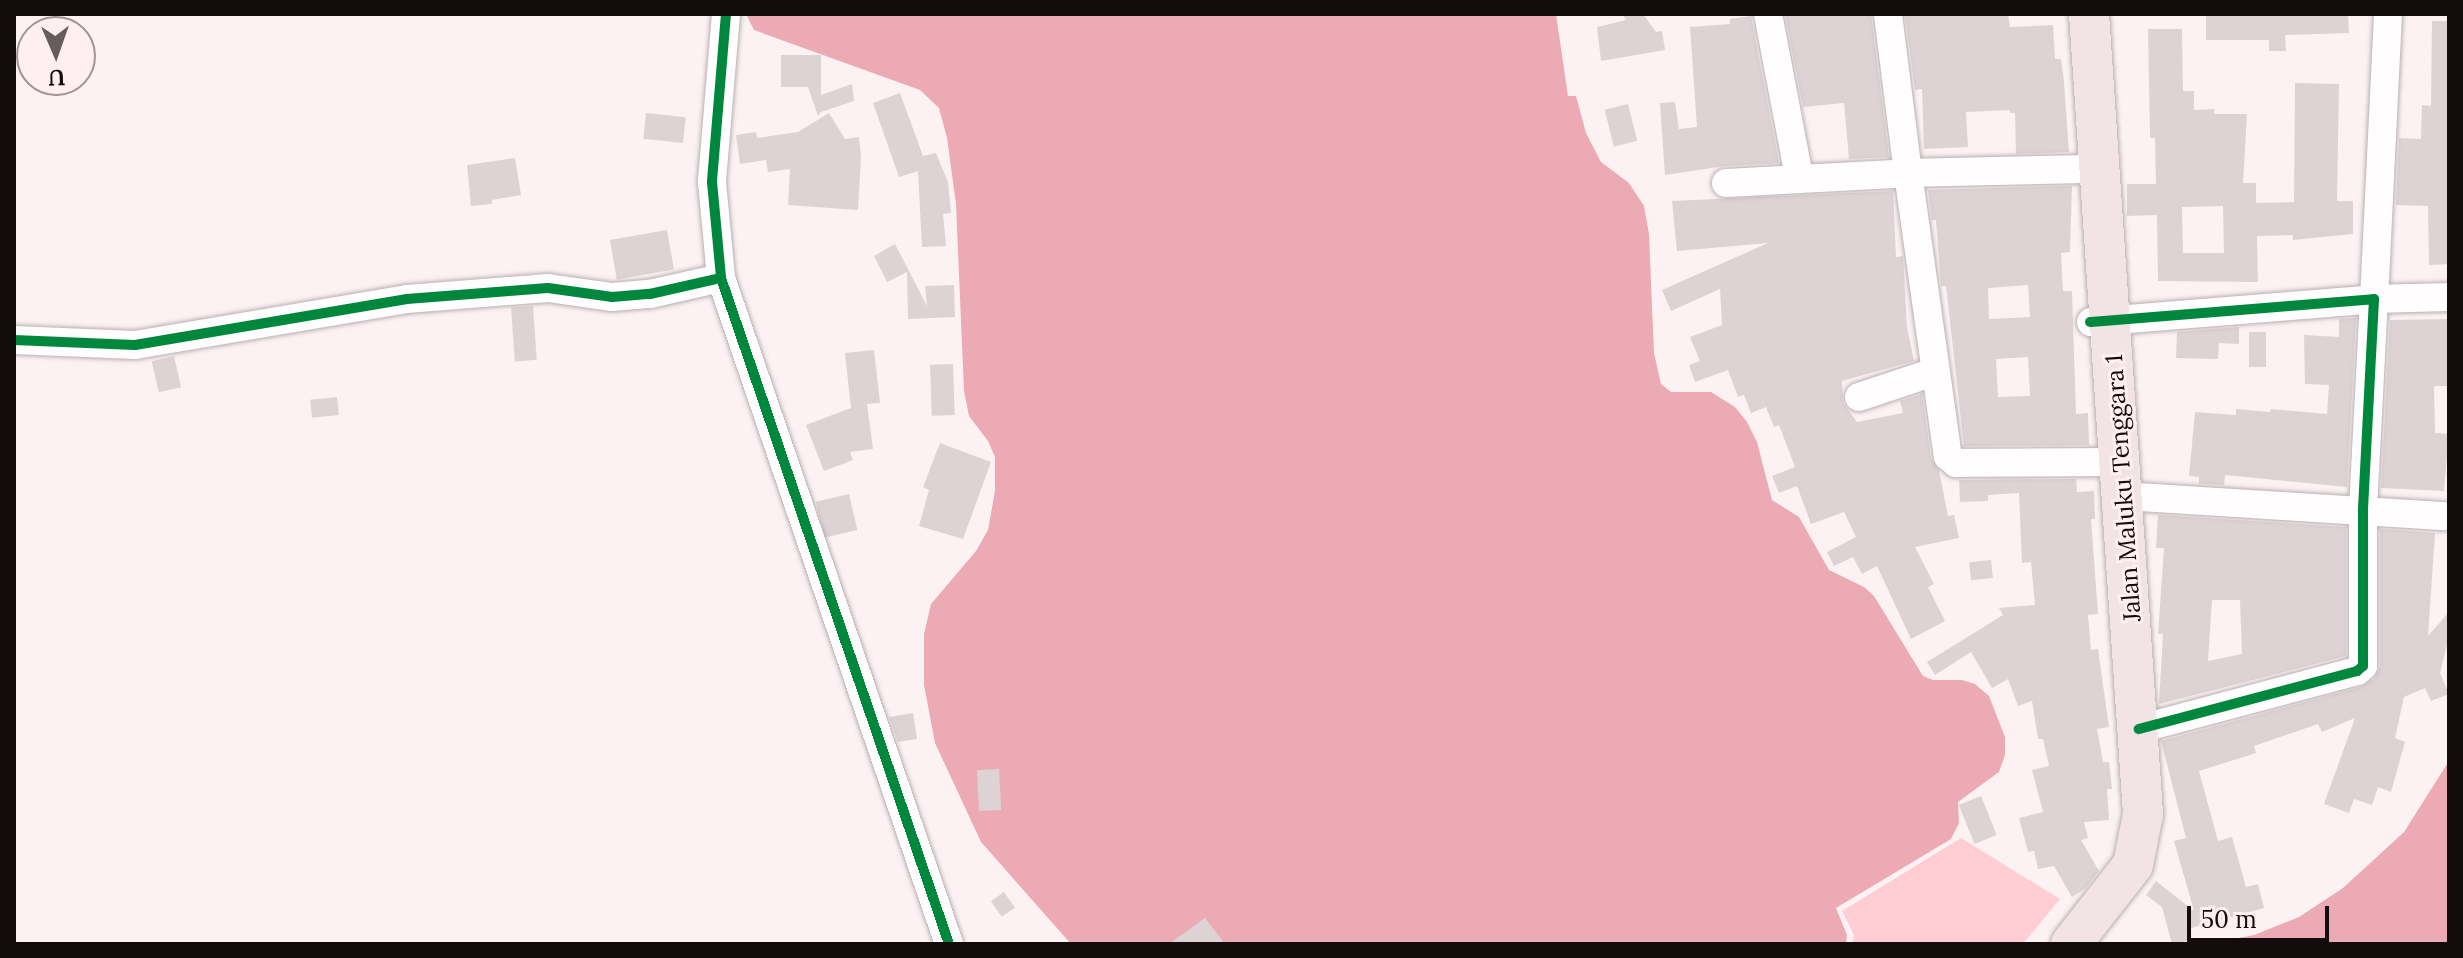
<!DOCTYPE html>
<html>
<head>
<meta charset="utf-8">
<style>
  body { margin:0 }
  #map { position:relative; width:2463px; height:958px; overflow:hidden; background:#fcf2f4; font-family:Lora,serif }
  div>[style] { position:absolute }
  .green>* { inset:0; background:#feced4 }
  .water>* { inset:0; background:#ecabb4 }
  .building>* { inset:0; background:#ddd3d5; transform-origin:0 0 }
  .roads { filter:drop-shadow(0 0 2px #b9b0b1) drop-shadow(0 0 2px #b9b0b1) }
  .minor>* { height:28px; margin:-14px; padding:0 14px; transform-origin:14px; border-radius:14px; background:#fffdfd }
  .highway>* { height:40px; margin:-20px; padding:0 20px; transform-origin:20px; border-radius:20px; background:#f2e4e6 }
  .cycleway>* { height:10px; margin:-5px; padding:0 5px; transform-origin:5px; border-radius:5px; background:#00873e }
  span { translate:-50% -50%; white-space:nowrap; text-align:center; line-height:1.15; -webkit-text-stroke:6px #ffeff0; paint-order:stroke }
  .street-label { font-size:24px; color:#130b0c }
  .frame { position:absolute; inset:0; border:16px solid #130b0c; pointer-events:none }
  .north { position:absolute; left:16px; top:16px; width:80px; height:80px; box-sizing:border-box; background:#ffeff0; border:2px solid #a19495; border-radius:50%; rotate:178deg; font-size:22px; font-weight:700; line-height:32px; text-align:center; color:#130b0c }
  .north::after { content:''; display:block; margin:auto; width:28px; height:36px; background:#655c5d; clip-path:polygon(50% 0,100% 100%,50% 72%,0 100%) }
  .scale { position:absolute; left:2187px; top:906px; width:142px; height:36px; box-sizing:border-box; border:4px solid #130b0c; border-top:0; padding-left:10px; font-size:24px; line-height:28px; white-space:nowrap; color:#130b0c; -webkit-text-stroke:6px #ffeff0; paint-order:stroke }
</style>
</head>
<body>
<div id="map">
  <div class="green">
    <div style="clip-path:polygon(1961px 838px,2060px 899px,2023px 944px,1852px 944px,1854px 935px,1842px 911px)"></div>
  </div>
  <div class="water">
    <div style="clip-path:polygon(746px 14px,1556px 14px,1568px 96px,1576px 96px,1586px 133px,1601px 162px,1629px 183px,1644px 206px,1649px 234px,1654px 353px,1661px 384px,1671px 392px,1711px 392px,1735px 407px,1747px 422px,1757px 442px,1772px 500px,1799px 517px,1829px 570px,1864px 587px,1874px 596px,1923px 676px,1933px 680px,1962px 680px,1975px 684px,1989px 696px,2005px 737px,2005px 755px,1999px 772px,1958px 802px,1959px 823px,1951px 839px,1836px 908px,1847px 935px,1846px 944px,1071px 944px,981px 842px,935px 743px,924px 685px,924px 634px,931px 604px,976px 551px,988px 530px,995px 491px,995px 457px,988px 441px,969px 416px,964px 391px,956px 204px,947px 138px,939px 108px,920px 90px,754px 30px)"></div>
    <div style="clip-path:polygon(2449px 761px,2449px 944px,2207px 944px,2254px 935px,2299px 917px,2343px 888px,2404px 832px)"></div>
  </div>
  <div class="building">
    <div style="clip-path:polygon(1622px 14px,1643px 14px,1656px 32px,1662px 31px,1665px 50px,1601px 61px,1597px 27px,1626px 20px)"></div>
    <div style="clip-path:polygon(1785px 14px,1871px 14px,1889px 157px,1849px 159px,1844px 103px,1803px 107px)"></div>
    <div style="clip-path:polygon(1905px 14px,2008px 14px,2010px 27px,2053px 25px,2055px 59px,2061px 59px,2064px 82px,2069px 152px,2016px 154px,2015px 113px,2010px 113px,2010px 110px,1966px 112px,1968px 147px,1924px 149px,1922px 89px,1915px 90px)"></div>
    <div style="clip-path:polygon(2206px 14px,2348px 14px,2349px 33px,2285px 35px,2286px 51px,2269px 51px,2269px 40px,2206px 40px)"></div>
    <div style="clip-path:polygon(1751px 16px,1779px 163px,1725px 166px,1665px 175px,1660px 103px,1675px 102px,1679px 129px,1697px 127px,1690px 27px,1730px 24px,1730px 19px)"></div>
    <div style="clip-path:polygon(2432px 21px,2449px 21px,2449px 264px,2429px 265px,2428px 206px,2396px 205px,2399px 138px,2421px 139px,2422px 105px,2431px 106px)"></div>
    <div style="clip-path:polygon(evenodd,2148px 29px,2182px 29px,2183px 91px,2194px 91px,2194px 110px,2214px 109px,2214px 114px,2247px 114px,2243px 183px,2256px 183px,2256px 203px,2294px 202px,2295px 83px,2339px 84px,2337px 201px,2353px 201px,2353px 234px,2293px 240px,2293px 235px,2257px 236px,2258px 282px,2158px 281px,2157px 215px,2127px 216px,2127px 184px,2156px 184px,2155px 138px,2150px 138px,2148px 29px,2223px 206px,2224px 253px,2183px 253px,2182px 207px,2223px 206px)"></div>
    <div style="clip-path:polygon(781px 55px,821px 55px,821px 95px,852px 84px,854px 101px,821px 112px,818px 116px,808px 87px,781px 87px)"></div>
    <div style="clip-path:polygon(900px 93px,923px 156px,936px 153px,948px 182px,951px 213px,943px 214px,946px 246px,922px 247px,918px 171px,899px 177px,873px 103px)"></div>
    <div style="left:1628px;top:104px;width:38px;height:24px;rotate:76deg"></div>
    <div style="left:646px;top:113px;width:40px;height:26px;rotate:6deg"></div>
    <div style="clip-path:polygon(829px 113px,845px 139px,859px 137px,861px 157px,858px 210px,788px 205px,790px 169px,768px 172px,766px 160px,740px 164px,736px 135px,756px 132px,757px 138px,798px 132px)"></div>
    <div style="clip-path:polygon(515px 158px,521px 195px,492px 200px,492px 204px,471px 206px,467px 165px)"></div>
    <div style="clip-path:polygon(evenodd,2072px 186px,2070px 252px,2061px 253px,2063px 291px,2072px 291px,2076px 414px,2088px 413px,2089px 445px,1964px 446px,1946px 286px,1941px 286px,1936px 220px,1932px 220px,1928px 190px,2072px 186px,2028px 285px,2030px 317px,1989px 319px,1988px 288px,2028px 285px,2072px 186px,2028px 357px,2030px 396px,1998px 397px,1996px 359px,2028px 357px)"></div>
    <div style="clip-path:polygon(1893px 191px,1896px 257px,1903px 256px,1907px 327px,1914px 361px,1842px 381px,1843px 403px,1857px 422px,1903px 413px,1900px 401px,1922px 394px,1931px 458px,1939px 470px,1948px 516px,1954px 515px,1959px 538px,1915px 547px,1934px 584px,1928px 587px,1945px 621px,1911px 639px,1877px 566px,1862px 574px,1853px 557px,1834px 566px,1827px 552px,1856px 537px,1844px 512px,1811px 524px,1797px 486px,1779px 493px,1772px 476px,1795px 467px,1779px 425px,1774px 427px,1766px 407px,1751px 413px,1744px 395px,1738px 397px,1728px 370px,1695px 382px,1689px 365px,1700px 361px,1690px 337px,1722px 325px,1720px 289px,1671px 311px,1662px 290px,1768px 243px,1677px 251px,1672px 201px)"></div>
    <div style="left:667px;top:230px;width:40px;height:58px;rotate:80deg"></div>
    <div style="clip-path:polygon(895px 244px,927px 306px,925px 286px,954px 285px,955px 317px,908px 319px,907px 272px,887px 282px,874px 256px)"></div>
    <div style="left:533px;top:306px;width:54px;height:22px;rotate:86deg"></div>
    <div style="clip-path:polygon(2356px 318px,2347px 487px,2225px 475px,2224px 485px,2199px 484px,2199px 477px,2189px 476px,2195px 412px,2236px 415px,2236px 409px,2270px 412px,2271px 409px,2327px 414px,2329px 385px,2305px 384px,2304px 335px,2339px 337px,2339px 319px)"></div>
    <div style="clip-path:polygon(2449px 319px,2449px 386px,2434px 386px,2435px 433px,2449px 434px,2444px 491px,2381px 488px,2390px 320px)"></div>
    <div style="clip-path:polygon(2239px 327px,2239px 344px,2219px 343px,2218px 359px,2176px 358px,2177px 332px)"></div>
    <div style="left:2249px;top:332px;width:17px;height:35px"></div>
    <div style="clip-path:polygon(874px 350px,880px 403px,867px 404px,873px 449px,850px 452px,853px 460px,824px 471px,806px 425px,851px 408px,845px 353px)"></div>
    <div style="left:174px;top:356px;width:32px;height:23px;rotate:77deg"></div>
    <div style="left:953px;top:364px;width:51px;height:23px;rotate:88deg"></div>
    <div style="left:337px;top:397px;width:18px;height:27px;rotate:84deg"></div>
    <div style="clip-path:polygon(940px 443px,991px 462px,963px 539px,919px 526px,929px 490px,923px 487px)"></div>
    <div style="clip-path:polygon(2076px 479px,2077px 492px,2094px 491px,2095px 519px,2091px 519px,2098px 614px,2088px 615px,2091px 650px,2098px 649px,2109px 727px,2097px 729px,2103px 762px,2109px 762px,2112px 789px,2107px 789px,2109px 820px,2084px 822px,2088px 838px,2081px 840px,2099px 871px,2085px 889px,2072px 897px,2054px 866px,2038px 869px,2034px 851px,2028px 852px,2019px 818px,2043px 812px,2032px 770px,2049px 766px,2043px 739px,2038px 739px,2032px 701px,2018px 706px,2008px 679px,1992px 688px,1971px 652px,1935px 675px,1927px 662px,2003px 615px,1999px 608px,2035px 605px,2031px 562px,2022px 563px,2019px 493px,1988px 495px,1988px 501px,1960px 502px,1959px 480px)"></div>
    <div style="left:849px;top:494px;width:37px;height:34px;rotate:77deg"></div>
    <div style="clip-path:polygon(evenodd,2158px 515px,2346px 527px,2346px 656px,2159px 704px,2163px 634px,2158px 634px,2164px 548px,2156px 548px,2158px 515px,2212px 600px,2240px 600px,2242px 654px,2208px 661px,2212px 600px)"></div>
    <div style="clip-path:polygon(2380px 529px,2435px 533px,2428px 636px,2449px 612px,2449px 637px,2440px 673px,2449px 694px,2431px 701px,2425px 688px,2404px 697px,2395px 738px,2405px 742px,2391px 792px,2378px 787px,2372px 805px,2354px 799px,2349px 813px,2324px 804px,2355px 718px,2322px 732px,2318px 724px,2254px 746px,2256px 753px,2199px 771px,2218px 841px,2232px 837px,2246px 887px,2258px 884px,2264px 908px,2188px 929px,2191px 940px,2172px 944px,2162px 907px,2146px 895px,2156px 881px,2194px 911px,2174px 841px,2186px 838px,2161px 741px,2361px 687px,2374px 679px,2380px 666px)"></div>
    <div style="left:1991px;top:560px;width:18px;height:22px;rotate:84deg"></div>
    <div style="clip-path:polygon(913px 713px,917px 739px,898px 742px,889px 717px)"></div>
    <div style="left:999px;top:769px;width:41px;height:22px;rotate:87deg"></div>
    <div style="left:1981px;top:796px;width:42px;height:24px;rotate:68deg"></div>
    <div style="left:1004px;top:892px;width:19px;height:16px;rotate:55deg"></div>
    <div style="clip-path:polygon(1205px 918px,1225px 944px,1169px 944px)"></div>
  </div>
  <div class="roads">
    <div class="minor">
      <div style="left:726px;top:14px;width:169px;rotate:94.8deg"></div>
      <div style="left:712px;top:182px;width:96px;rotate:84.6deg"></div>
      <div style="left:721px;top:278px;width:704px;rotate:71.1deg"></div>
      <div style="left:1768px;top:14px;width:166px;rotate:79.2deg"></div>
      <div style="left:2388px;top:14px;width:285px;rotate:92.8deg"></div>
      <div style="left:2374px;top:299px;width:75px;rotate:-1.5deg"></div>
      <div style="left:2082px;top:169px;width:174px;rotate:178.7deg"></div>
      <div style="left:1908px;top:173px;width:286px;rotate:82deg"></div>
      <div style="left:1948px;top:456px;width:11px;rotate:41deg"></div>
      <div style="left:1956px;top:463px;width:144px;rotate:-0.4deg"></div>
      <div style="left:1726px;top:183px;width:182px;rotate:-3.1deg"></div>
      <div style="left:1908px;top:173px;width:160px;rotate:-97.2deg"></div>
      <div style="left:2091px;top:322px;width:284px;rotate:-4.6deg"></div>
      <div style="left:2374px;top:299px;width:213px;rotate:93deg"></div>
      <div style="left:2363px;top:512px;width:154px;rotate:90deg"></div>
      <div style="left:2363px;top:666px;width:8px;rotate:140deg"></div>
      <div style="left:2357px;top:671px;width:226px;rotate:165.1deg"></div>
      <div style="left:14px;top:340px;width:121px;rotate:2.4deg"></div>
      <div style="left:135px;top:345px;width:276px;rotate:-9.6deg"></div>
      <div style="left:407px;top:299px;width:141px;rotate:-4.5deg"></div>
      <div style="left:548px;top:288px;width:65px;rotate:8deg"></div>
      <div style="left:612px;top:297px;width:38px;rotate:-5deg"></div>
      <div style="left:650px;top:294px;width:73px;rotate:-12.7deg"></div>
      <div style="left:1859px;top:397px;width:79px;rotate:-18.4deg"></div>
      <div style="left:2123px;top:496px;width:321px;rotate:3.6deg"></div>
    </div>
    <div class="highway">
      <div style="left:2071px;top:944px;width:100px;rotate:-51.9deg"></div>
      <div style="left:2133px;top:865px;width:52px;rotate:-78.9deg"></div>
      <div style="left:2143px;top:814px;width:802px;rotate:-93.86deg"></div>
    </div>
  </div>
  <div class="cycleway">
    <div style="left:726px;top:14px;width:169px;rotate:94.8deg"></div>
    <div style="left:712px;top:182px;width:96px;rotate:84.6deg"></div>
    <div style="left:721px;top:278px;width:704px;rotate:71.1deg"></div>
    <div style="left:2090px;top:322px;width:285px;rotate:-4.6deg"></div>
    <div style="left:2374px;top:299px;width:213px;rotate:93deg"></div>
    <div style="left:2363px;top:512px;width:154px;rotate:90deg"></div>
    <div style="left:2363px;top:666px;width:8px;rotate:140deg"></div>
    <div style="left:2357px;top:671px;width:226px;rotate:165.1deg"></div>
    <div style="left:14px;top:340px;width:121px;rotate:2.4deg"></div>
    <div style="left:135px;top:345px;width:276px;rotate:-9.6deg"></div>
    <div style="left:407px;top:299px;width:141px;rotate:-4.5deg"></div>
    <div style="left:548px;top:288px;width:65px;rotate:8deg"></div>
    <div style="left:612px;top:297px;width:38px;rotate:-5deg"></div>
    <div style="left:650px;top:294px;width:73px;rotate:-12.7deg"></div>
  </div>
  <div class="street-label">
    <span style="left:2123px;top:488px;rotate:-94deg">Jalan Maluku Tenggara 1</span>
  </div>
  <div class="frame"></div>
  <div class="north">U</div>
  <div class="scale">50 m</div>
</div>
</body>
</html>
